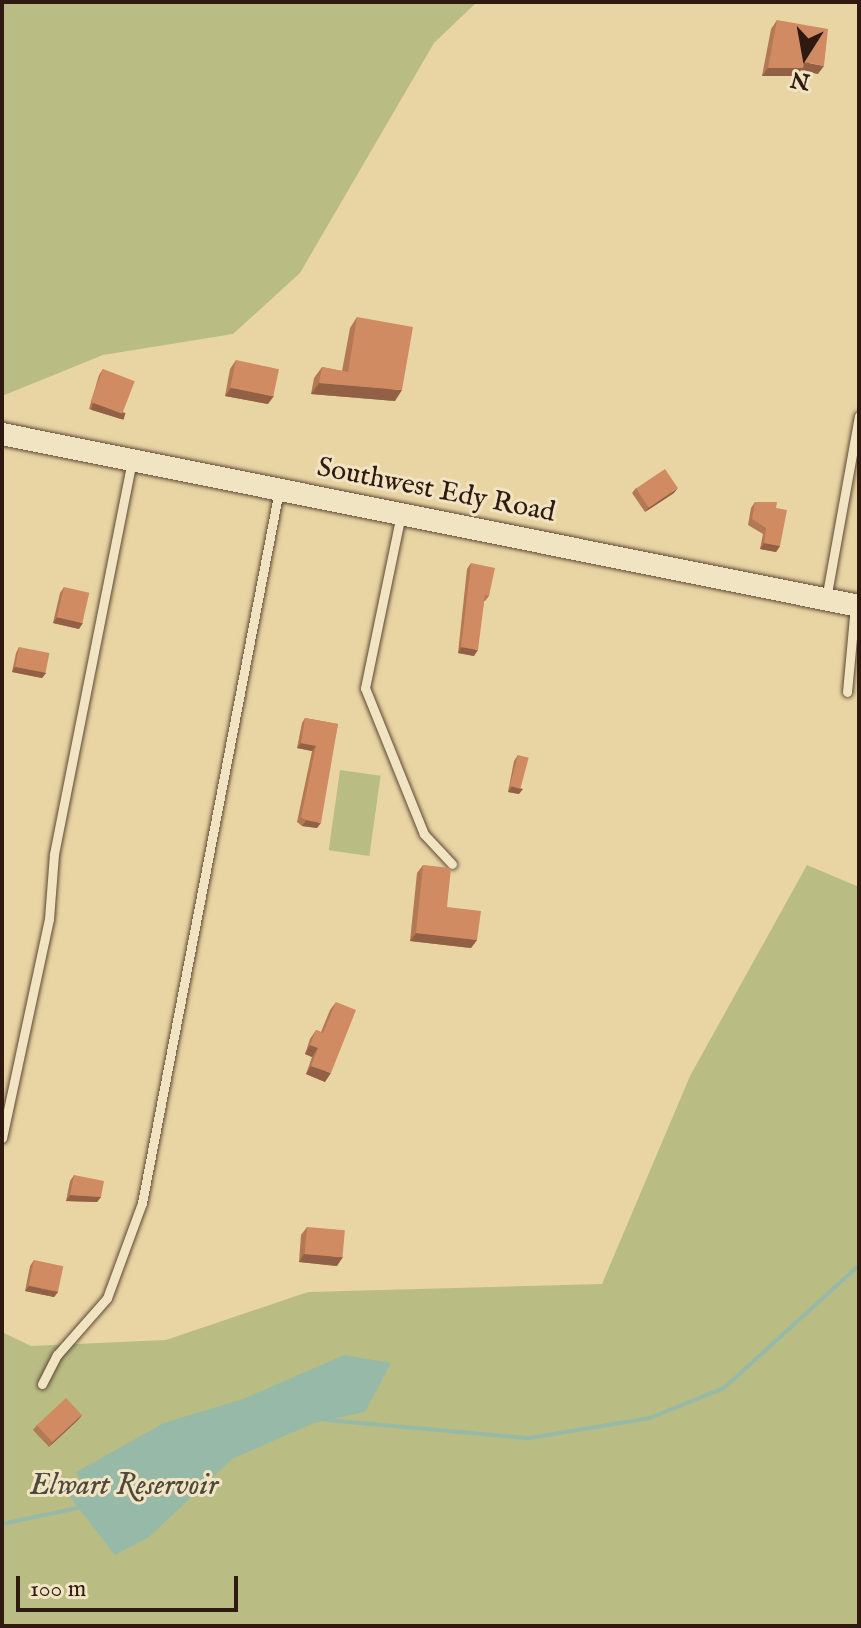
<!DOCTYPE html>
<html>
<head>
<meta charset="utf-8">
<style>
  body { margin:0 }
  #map { position:relative; width:861px; height:1628px; overflow:hidden; background:#e9d5a3; font-family:"IM FELL English",serif }
  div>[style] { position:absolute }
  .green>* { inset:0; background:#b9bd84; transform-origin:0 0 }
  .water>* { inset:0; background:#97b9a7 }
  .stream>* { height:4px; margin:-2px; padding:0 2px; transform-origin:2px; border-radius:2px; background:#97b9a7 }
  .roads { filter:drop-shadow(0 0 2px #5e4836) drop-shadow(0 0 2px #5e4836) }
  .service>* { height:9px; margin:-4.5px; padding:0 4.5px; transform-origin:4.5px; border-radius:4.5px; background:#f1e4c3 }
  .tertiary>* { height:22px; margin:-11px; padding:0 11px; transform-origin:11px; border-radius:11px; background:#f1e4c3 }
  .wall>* { inset:0; background:#b37854 }
  .shaded-wall>* { inset:0; background:#926145; transform-origin:0 0 }
  .building>* { inset:0; background:#d08b62; transform-origin:0 0 }
  span { translate:-50% -50%; white-space:nowrap; text-align:center; line-height:1.15; -webkit-text-stroke:6px #f1e4c3; paint-order:stroke }
  .street-label { font-size:28px; color:#2f1911 }
  .water-label { font-size:30px; color:#4e493e; font-style:italic }
  .frame { position:absolute; inset:0; border:4px solid #2f1911; pointer-events:none }
  .north { position:absolute; left:765px; top:16px; width:80px; height:80px; -webkit-text-stroke:6px #f1e4c3; paint-order:stroke; rotate:191deg; font-size:22px; font-weight:700; line-height:32px; text-align:center; color:#2f1911 }
  .north::after { content:''; display:block; margin:auto; width:28px; height:36px; background:#2f1911; clip-path:polygon(50% 0,100% 100%,50% 72%,0 100%) }
  .scale { position:absolute; left:16px; top:1576px; width:222px; height:36px; box-sizing:border-box; border:4px solid #2f1911; border-top:0; padding-left:10px; font-size:24px; line-height:28px; white-space:nowrap; color:#2f1911; -webkit-text-stroke:6px #f1e4c3; paint-order:stroke }
</style>
</head>
<body>
<div id="map">
  <div class="green">
    <div style="clip-path:polygon(2px 2px,477px 2px,434px 43px,300px 273px,233px 334px,103px 355px,2px 396px)"></div>
    <div style="left:340px;top:770px;width:41px;height:81px;rotate:8deg"></div>
    <div style="clip-path:polygon(807px 865px,859px 887px,859px 1626px,2px 1626px,2px 1332px,31px 1346px,166px 1340px,308px 1292px,602px 1284px,690px 1076px)"></div>
  </div>
  <div class="water">
    <div style="clip-path:polygon(344px 1355px,391px 1363px,365px 1412px,314px 1423px,232px 1459px,149px 1537px,115px 1555px,70px 1497px,70px 1488px,80px 1480px,76px 1472px,164px 1423px,243px 1399px)"></div>
  </div>
  <div class="stream">
    <div style="left:326px;top:1420px;width:204px;rotate:5.1deg"></div>
    <div style="left:529px;top:1438px;width:123px;rotate:-9.4deg"></div>
    <div style="left:650px;top:1418px;width:80px;rotate:-22.1deg"></div>
    <div style="left:724px;top:1388px;width:183px;rotate:-42.3deg"></div>
    <div style="left:2px;top:1524px;width:82px;rotate:-12deg"></div>
  </div>
  <div class="roads">
    <div class="service">
      <div style="left:401px;top:514px;width:178px;rotate:101.7deg"></div>
      <div style="left:365px;top:688px;width:157px;rotate:68deg"></div>
      <div style="left:424px;top:834px;width:41px;rotate:47deg"></div>
      <div style="left:826px;top:599px;width:186px;rotate:-79.8deg"></div>
      <div style="left:847px;top:692px;width:86px;rotate:-84.7deg"></div>
      <div style="left:2px;top:1138px;width:224px;rotate:-77.9deg"></div>
      <div style="left:49px;top:919px;width:65px;rotate:-85.6deg"></div>
      <div style="left:54px;top:854px;width:403px;rotate:-78.8deg"></div>
      <div style="left:42px;top:1384px;width:33px;rotate:-63deg"></div>
      <div style="left:57px;top:1355px;width:76px;rotate:-48.7deg"></div>
      <div style="left:107px;top:1298px;width:101px;rotate:-69.8deg"></div>
      <div style="left:142px;top:1203px;width:726px;rotate:-79.12deg"></div>
    </div>
    <div class="tertiary">
      <div style="left:2px;top:434px;width:874px;rotate:11.35deg"></div>
    </div>
  </div>
  <div class="wall">
    <div style="clip-path:polygon(777px 20px,818px 74px,801px 70px,797px 76px,762px 76px,771px 29px)"></div>
    <div style="clip-path:polygon(357px 317px,395px 401px,311px 394px,314px 378px,322px 367px,342px 371px,350px 328px)"></div>
    <div style="clip-path:polygon(236px 360px,268px 404px,225px 396px,230px 369px)"></div>
    <div style="clip-path:polygon(103px 369px,121px 419px,89px 409px,99px 375px)"></div>
    <div style="clip-path:polygon(636px 488px,674px 493px,645px 512px,632px 493px)"></div>
    <div style="clip-path:polygon(755px 502px,776px 508px,780px 546px,776px 552px,760px 549px,763px 534px,748px 525px,751px 508px)"></div>
    <div style="clip-path:polygon(471px 563px,489px 596px,485px 601px,484px 601px,474px 656px,458px 653px,467px 569px)"></div>
    <div style="clip-path:polygon(64px 587px,79px 629px,53px 623px,60px 593px)"></div>
    <div style="clip-path:polygon(19px 647px,46px 673px,42px 678px,12px 672px,16px 653px)"></div>
    <div style="clip-path:polygon(305px 718px,338px 724px,317px 828px,302px 826px,297px 822px,312px 751px,297px 748px,302px 723px)"></div>
    <div style="clip-path:polygon(518px 755px,519px 794px,508px 792px,514px 761px)"></div>
    <div style="clip-path:polygon(423px 865px,447px 907px,477px 940px,471px 948px,410px 941px,417px 873px)"></div>
    <div style="clip-path:polygon(336px 1002px,325px 1082px,306px 1074px,312px 1057px,305px 1054px,310px 1039px,316px 1030px,321px 1032px,330px 1010px)"></div>
    <div style="clip-path:polygon(74px 1175px,101px 1197px,97px 1202px,66px 1201px,70px 1181px)"></div>
    <div style="clip-path:polygon(307px 1227px,337px 1266px,299px 1262px,301px 1235px)"></div>
    <div style="clip-path:polygon(34px 1260px,58px 1292px,54px 1297px,25px 1291px,30px 1266px)"></div>
    <div style="clip-path:polygon(82px 1415px,78px 1420px,49px 1447px,33px 1430px,37px 1425px)"></div>
  </div>
  <div class="shaded-wall">
    <div style="clip-path:polygon(804px 62px,824px 66px,818px 74px,801px 70px,797px 76px,762px 76px,768px 68px)"></div>
    <div style="clip-path:polygon(319px 383px,402px 390px,395px 401px,311px 394px)"></div>
    <div style="clip-path:polygon(231px 388px,274px 396px,268px 404px,225px 396px)"></div>
    <div style="left:93px;top:403px;width:34px;height:7px;rotate:17deg"></div>
    <div style="clip-path:polygon(678px 488px,674px 493px,645px 512px,649px 507px)"></div>
    <div style="clip-path:polygon(764px 543px,780px 546px,776px 552px,760px 549px)"></div>
    <div style="clip-path:polygon(57px 617px,83px 623px,79px 629px,53px 623px)"></div>
    <div style="clip-path:polygon(461px 647px,478px 650px,474px 656px,458px 653px)"></div>
    <div style="clip-path:polygon(15px 667px,46px 673px,42px 678px,12px 672px)"></div>
    <div style="clip-path:polygon(301px 743px,316px 746px,312px 751px,297px 748px)"></div>
    <div style="clip-path:polygon(512px 786px,523px 789px,519px 794px,508px 792px)"></div>
    <div style="clip-path:polygon(306px 820px,321px 823px,317px 828px,302px 826px)"></div>
    <div style="clip-path:polygon(416px 933px,477px 940px,471px 948px,410px 941px)"></div>
    <div style="clip-path:polygon(310px 1045px,318px 1048px,312px 1057px,305px 1054px)"></div>
    <div style="clip-path:polygon(311px 1066px,331px 1073px,325px 1082px,306px 1074px)"></div>
    <div style="clip-path:polygon(70px 1195px,101px 1197px,97px 1202px,66px 1201px)"></div>
    <div style="clip-path:polygon(304px 1254px,343px 1257px,337px 1266px,299px 1262px)"></div>
    <div style="clip-path:polygon(29px 1286px,58px 1292px,54px 1297px,25px 1291px)"></div>
    <div style="clip-path:polygon(82px 1415px,78px 1420px,49px 1447px,53px 1442px)"></div>
  </div>
  <div class="building">
    <div style="clip-path:polygon(777px 20px,828px 29px,824px 66px,804px 62px,803px 68px,768px 68px)"></div>
    <div style="clip-path:polygon(357px 317px,413px 327px,402px 390px,319px 383px,322px 367px,348px 372px)"></div>
    <div style="left:236px;top:360px;width:44px;height:28px;rotate:12deg"></div>
    <div style="left:103px;top:369px;width:34px;height:35px;rotate:21deg"></div>
    <div style="left:665px;top:469px;width:23px;height:35px;rotate:56deg"></div>
    <div style="clip-path:polygon(755px 502px,777px 502px,776px 508px,787px 510px,780px 546px,764px 543px,766px 528px,752px 519px)"></div>
    <div style="clip-path:polygon(471px 563px,495px 568px,489px 596px,485px 595px,478px 650px,461px 647px)"></div>
    <div style="left:64px;top:587px;width:26px;height:31px;rotate:13deg"></div>
    <div style="left:19px;top:647px;width:31px;height:20px;rotate:11deg"></div>
    <div style="clip-path:polygon(305px 718px,338px 724px,321px 823px,306px 820px,301px 817px,316px 746px,301px 743px)"></div>
    <div style="left:518px;top:755px;width:11px;height:32px;rotate:15deg"></div>
    <div style="clip-path:polygon(423px 865px,451px 868px,447px 907px,481px 911px,477px 940px,416px 933px)"></div>
    <div style="clip-path:polygon(336px 1002px,356px 1010px,331px 1073px,311px 1066px,318px 1048px,310px 1045px,316px 1030px,323px 1033px)"></div>
    <div style="clip-path:polygon(74px 1175px,104px 1181px,101px 1197px,70px 1195px)"></div>
    <div style="left:307px;top:1227px;width:38px;height:27px;rotate:5deg"></div>
    <div style="left:34px;top:1260px;width:30px;height:26px;rotate:12deg"></div>
    <div style="left:66px;top:1398px;width:23px;height:40px;rotate:47deg"></div>
  </div>
  <div class="street-label">
    <span style="left:436px;top:491px;rotate:11deg">Southwest Edy Road</span>
  </div>
  <div class="water-label">
    <span style="left:124px;top:1486px">Elwart Reservoir</span>
  </div>
  <div class="frame"></div>
  <div class="north">N</div>
  <div class="scale">100 m</div>
</div>
</body>
</html>
